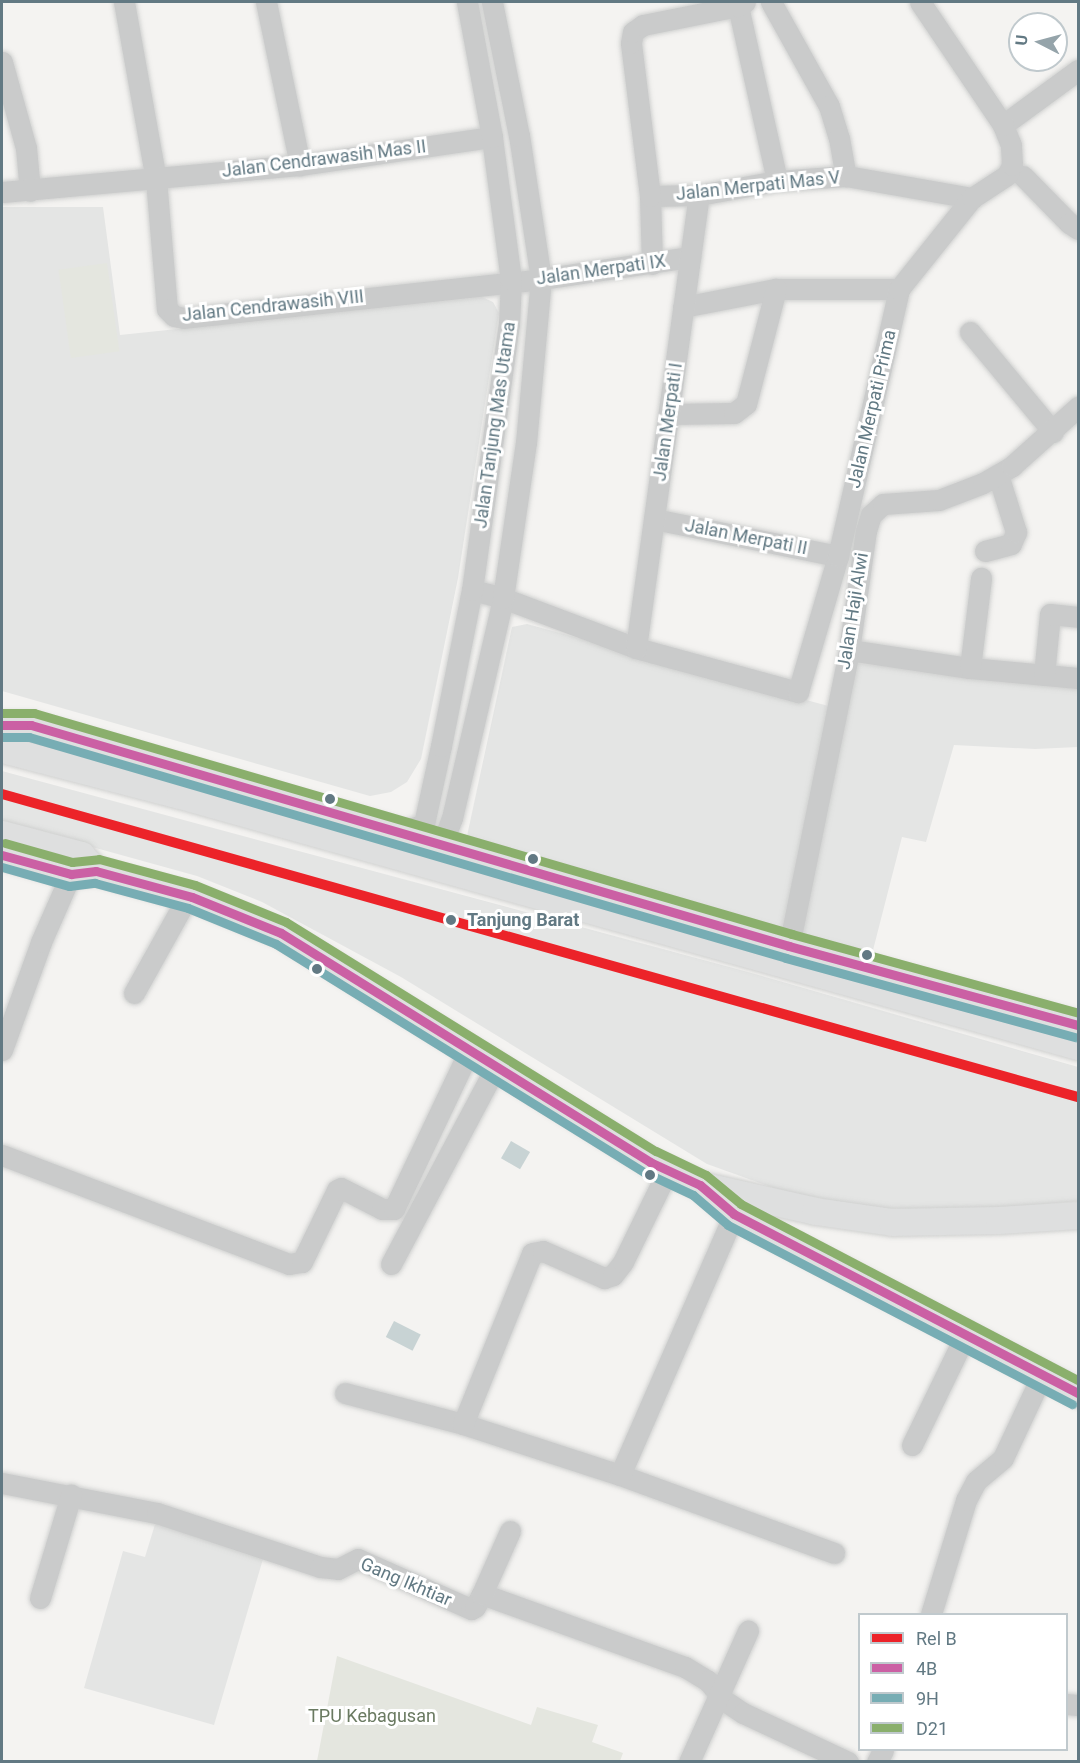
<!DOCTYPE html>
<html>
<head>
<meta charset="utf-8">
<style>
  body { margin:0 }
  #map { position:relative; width:1080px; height:1763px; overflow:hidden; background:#f4f3f1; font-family:Roboto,sans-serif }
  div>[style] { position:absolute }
  .built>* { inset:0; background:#e4e5e4 }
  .green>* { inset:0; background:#e4e6df; transform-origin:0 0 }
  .water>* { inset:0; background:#c8d3d4; transform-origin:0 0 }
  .roads { filter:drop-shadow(0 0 2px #d0d1d0) drop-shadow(0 0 2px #d0d1d0) }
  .minor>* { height:21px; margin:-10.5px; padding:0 10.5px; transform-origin:10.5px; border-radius:10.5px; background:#cacbcb }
  .major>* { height:27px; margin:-13.5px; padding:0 13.5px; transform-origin:13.5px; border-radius:13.5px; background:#dedfdf }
  .bus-1>* { height:9px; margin:-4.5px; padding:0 4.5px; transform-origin:4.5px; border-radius:4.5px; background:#cb60a4 }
  .bus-2>* { height:9px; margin:-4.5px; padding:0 4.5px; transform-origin:4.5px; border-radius:4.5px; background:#77adb4 }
  .bus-3>* { height:9px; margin:-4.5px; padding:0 4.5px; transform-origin:4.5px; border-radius:4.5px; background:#8aaf6c }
  .rail-1>* { height:10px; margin:-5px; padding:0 5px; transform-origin:5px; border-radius:5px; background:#ec2329 }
  .dots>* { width:16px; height:16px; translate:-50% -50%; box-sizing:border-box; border:3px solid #fff; border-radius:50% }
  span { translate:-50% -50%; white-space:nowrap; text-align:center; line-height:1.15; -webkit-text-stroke:6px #fff; paint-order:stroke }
  .street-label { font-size:18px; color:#627983 }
  .stop-label { font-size:18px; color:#627983; font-weight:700 }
  .left { translate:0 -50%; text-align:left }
  .park-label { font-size:18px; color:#6a7a61 }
  .frame { position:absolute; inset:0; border:3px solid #627983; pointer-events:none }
  .legend { position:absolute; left:858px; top:1613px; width:210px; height:138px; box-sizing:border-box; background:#fff; border:2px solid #c0c9cd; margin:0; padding:8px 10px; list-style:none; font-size:18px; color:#627983 }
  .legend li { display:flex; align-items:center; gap:12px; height:30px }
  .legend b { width:30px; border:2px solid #c0c9cd }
  .north { position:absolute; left:1008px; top:12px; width:60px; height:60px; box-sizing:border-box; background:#fff; border:2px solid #c0c9cd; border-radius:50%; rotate:276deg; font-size:16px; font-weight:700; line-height:24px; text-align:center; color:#627983 }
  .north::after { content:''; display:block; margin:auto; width:21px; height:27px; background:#95a4aa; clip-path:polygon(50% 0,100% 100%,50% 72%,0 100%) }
</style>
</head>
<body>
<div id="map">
  <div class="built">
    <div style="clip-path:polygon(2px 207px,103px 207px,120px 335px,482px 297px,493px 302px,499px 313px,458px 578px,421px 759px,407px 782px,391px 792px,370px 796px,2px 691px)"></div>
    <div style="clip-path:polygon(527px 624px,832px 707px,782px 929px,467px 836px,512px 627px)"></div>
    <div style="clip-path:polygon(853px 663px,1078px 687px,1078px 747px,1035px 749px,954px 745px,926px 842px,902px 837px,872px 954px,798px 933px)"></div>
    <div style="clip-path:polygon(2px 771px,748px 972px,1078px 1067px,1078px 1201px,980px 1210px,872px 1208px,782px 1191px,707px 1164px,401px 977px,262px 902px,197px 876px,2px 822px)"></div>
    <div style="clip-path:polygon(157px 1518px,263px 1559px,214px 1725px,84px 1688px,123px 1551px,145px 1557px)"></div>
  </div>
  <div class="green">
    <div style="left:107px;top:263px;width:89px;height:49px;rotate:82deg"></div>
    <div style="clip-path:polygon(337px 1656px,531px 1725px,537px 1707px,598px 1725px,592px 1742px,623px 1753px,620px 1761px,317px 1761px)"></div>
  </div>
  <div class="water">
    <div style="left:511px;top:1141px;width:22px;height:20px;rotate:30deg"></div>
    <div style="left:394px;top:1321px;width:30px;height:18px;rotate:27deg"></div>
  </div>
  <div class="roads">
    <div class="minor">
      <div style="left:124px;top:2px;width:180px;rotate:79.8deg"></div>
      <div style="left:156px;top:179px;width:130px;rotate:85.2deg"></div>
      <div style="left:167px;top:309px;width:10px;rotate:45deg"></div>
      <div style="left:174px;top:316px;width:10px;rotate:11deg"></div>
      <div style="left:184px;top:318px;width:359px;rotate:-6.2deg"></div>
      <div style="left:541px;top:279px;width:151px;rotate:-8.4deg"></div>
      <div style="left:266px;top:2px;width:167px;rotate:78.2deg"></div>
      <div style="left:771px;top:2px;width:119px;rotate:60.9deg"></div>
      <div style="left:829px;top:106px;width:34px;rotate:73deg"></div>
      <div style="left:839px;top:138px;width:39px;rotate:80deg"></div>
      <div style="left:738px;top:6px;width:179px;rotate:77.4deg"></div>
      <div style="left:2px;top:62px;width:89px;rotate:74.4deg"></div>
      <div style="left:26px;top:148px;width:43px;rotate:84.7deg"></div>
      <div style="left:1003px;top:125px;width:93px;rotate:-36.3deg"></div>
      <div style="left:1023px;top:176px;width:66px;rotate:45.6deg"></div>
      <div style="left:1069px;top:223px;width:11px;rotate:34deg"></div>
      <div style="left:2px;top:192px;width:299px;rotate:-5.2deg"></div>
      <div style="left:300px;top:165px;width:194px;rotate:-8.3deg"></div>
      <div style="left:650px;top:196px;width:49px;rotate:-1.2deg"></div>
      <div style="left:699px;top:195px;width:79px;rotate:-10.2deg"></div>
      <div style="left:777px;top:181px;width:69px;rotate:-4.1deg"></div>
      <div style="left:846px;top:176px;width:128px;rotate:9.9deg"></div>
      <div style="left:652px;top:264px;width:68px;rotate:-91.7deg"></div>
      <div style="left:650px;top:196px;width:154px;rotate:-97.1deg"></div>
      <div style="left:631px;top:43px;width:11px;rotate:-80deg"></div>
      <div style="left:633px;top:32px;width:12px;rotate:-35deg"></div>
      <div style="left:643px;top:25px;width:97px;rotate:-11.3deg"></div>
      <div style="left:738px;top:6px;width:8px;rotate:-30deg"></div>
      <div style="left:683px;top:307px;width:95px;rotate:-11deg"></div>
      <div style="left:776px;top:289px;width:123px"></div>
      <div style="left:970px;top:332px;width:130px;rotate:50.3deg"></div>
      <div style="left:669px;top:414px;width:65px;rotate:-0.9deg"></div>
      <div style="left:734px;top:413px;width:15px;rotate:-37deg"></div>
      <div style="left:746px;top:404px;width:119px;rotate:-75.4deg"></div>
      <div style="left:654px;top:519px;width:188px;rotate:11.4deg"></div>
      <div style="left:985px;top:551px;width:27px;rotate:-15deg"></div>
      <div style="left:1011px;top:544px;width:13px;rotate:-67deg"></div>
      <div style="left:1016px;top:532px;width:60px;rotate:-107.5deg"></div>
      <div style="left:472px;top:590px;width:32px;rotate:14deg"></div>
      <div style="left:503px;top:598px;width:142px;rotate:20.6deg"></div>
      <div style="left:636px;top:648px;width:168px;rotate:15.2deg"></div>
      <div style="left:798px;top:692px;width:142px;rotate:-73.6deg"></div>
      <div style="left:838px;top:556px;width:274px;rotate:-77.1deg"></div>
      <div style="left:899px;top:289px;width:117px;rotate:-51.3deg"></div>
      <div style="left:972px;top:198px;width:42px;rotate:-33.3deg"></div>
      <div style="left:1007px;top:175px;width:11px;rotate:-63deg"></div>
      <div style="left:1012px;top:165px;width:20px;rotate:-93deg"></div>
      <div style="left:1011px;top:145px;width:22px;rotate:-112deg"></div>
      <div style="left:1003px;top:125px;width:148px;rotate:-124deg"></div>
      <div style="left:636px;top:648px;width:457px;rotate:-82.1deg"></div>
      <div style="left:849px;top:650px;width:122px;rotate:8.5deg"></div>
      <div style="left:970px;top:668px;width:108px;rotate:5.3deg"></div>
      <div style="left:970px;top:668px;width:91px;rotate:-83deg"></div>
      <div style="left:1044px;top:675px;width:61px;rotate:-84.4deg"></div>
      <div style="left:1050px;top:614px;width:28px;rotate:6deg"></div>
      <div style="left:402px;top:832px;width:23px;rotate:-20deg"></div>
      <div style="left:424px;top:824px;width:80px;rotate:-77.7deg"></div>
      <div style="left:441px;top:746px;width:159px;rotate:-78.8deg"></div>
      <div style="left:472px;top:590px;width:269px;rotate:-82.1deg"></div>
      <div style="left:509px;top:324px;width:44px;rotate:-87.4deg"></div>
      <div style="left:511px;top:280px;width:144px;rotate:-97.6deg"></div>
      <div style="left:492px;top:137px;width:137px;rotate:-100.5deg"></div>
      <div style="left:442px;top:844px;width:28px;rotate:-69deg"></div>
      <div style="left:452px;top:818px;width:226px;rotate:-76.9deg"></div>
      <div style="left:503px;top:598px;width:157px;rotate:-81.6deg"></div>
      <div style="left:526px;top:443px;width:165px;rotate:-84.8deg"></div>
      <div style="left:541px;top:279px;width:145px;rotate:-98.7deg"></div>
      <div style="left:519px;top:136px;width:137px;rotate:-101.4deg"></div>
      <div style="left:789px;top:946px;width:302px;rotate:-78.5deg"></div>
      <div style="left:849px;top:650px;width:120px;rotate:-81.9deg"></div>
      <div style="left:866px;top:531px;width:17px;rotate:-73deg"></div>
      <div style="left:871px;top:515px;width:16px;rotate:-43deg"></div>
      <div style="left:883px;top:504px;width:56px;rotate:-4.1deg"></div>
      <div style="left:939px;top:500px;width:47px;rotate:-21.1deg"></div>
      <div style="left:983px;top:483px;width:34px;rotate:-30deg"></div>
      <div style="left:1012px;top:466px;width:89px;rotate:-41.8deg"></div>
      <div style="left:134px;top:993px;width:111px;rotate:-60.9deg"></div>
      <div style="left:2px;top:1050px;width:115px;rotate:-70.1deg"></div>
      <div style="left:41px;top:942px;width:74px;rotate:-66.2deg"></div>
      <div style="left:2px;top:1155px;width:307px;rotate:20.8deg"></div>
      <div style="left:289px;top:1264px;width:13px;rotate:-9deg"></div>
      <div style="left:302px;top:1262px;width:80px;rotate:-64.1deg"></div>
      <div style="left:337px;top:1190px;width:4px;rotate:-27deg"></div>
      <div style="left:341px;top:1188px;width:46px;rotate:27.1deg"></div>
      <div style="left:382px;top:1209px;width:12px"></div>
      <div style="left:394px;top:1209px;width:177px;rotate:-64.6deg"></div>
      <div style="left:391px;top:1264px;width:225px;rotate:-62deg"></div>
      <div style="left:345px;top:1393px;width:122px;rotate:14.7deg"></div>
      <div style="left:463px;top:1424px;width:165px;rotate:18deg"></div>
      <div style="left:620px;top:1475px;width:228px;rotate:20deg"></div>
      <div style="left:463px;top:1424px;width:184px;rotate:-68deg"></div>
      <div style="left:532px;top:1253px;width:11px;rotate:-10deg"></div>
      <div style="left:543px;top:1251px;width:67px;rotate:23.9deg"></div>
      <div style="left:604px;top:1278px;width:9px;rotate:-18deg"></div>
      <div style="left:613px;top:1275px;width:16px;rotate:-52deg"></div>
      <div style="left:623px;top:1262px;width:100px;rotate:-63.9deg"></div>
      <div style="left:912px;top:1445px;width:123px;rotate:-64.1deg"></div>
      <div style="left:620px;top:1475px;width:285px;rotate:-66.4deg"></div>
      <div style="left:2px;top:1483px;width:158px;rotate:11deg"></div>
      <div style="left:157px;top:1513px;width:172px;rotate:18.3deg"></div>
      <div style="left:320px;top:1567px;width:18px;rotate:6deg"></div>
      <div style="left:338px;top:1569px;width:22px;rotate:-27deg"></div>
      <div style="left:358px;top:1559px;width:124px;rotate:23.9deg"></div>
      <div style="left:471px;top:1609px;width:4px;rotate:-27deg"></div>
      <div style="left:475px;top:1607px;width:15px;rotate:-62deg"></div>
      <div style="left:482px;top:1594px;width:216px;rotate:19.8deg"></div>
      <div style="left:685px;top:1667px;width:27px;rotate:31deg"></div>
      <div style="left:708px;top:1681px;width:26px;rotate:50deg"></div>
      <div style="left:725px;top:1701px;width:22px;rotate:34deg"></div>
      <div style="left:743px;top:1713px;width:116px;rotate:25deg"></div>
      <div style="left:482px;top:1594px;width:69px;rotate:-66deg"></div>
      <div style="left:40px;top:1598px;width:108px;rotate:-73.2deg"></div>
      <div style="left:931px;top:1614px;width:119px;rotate:-72.9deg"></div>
      <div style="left:966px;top:1500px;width:21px;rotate:-62deg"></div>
      <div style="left:976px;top:1481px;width:35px;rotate:-40deg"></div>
      <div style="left:1003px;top:1458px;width:92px;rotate:-64.8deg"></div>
      <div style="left:1066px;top:1704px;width:12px;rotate:5deg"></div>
      <div style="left:689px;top:1762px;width:144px;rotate:-65.8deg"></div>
      <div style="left:877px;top:1762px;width:13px;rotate:-63deg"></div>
    </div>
    <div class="major">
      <div style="left:2px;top:725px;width:29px"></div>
      <div style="left:31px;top:725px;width:790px;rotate:16.25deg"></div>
      <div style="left:789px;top:946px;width:300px;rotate:15.3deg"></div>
      <div style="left:2px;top:749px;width:184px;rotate:14.5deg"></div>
      <div style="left:180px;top:795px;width:932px;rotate:15.62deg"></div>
      <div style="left:2px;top:834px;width:82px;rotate:14.9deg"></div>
      <div style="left:81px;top:855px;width:22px;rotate:47deg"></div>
      <div style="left:2px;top:855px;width:72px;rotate:15.4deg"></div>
      <div style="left:71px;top:874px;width:25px;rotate:-7deg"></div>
      <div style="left:96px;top:871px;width:99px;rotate:15.2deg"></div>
      <div style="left:192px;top:897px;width:96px;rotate:22deg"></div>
      <div style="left:281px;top:933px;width:434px;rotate:31.8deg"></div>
      <div style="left:650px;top:1162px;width:55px;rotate:24.7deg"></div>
      <div style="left:700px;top:1185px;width:118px;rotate:12.7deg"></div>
      <div style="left:815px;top:1211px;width:78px;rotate:8.1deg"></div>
      <div style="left:892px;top:1222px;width:107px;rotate:-1.1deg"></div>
      <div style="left:999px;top:1220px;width:79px;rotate:-3.6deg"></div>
      <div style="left:704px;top:1188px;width:40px;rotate:41deg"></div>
      <div style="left:734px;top:1214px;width:388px;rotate:27.5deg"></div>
    </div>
  </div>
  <div class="bus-1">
    <div style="left:2px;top:725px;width:29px"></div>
    <div style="left:31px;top:725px;width:790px;rotate:16.25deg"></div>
    <div style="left:789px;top:946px;width:300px;rotate:15.3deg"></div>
    <div style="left:2px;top:855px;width:72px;rotate:15.4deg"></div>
    <div style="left:71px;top:874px;width:25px;rotate:-7deg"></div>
    <div style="left:96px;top:871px;width:99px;rotate:15.2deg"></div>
    <div style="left:192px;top:897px;width:96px;rotate:22deg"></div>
    <div style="left:281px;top:933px;width:434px;rotate:31.8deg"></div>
    <div style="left:650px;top:1162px;width:55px;rotate:24.7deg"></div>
    <div style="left:700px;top:1185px;width:45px;rotate:40.5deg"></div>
    <div style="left:734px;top:1214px;width:388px;rotate:27.5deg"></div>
  </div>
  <div class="bus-2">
    <div style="left:2px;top:737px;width:27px"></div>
    <div style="left:29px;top:737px;width:789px;rotate:16.27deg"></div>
    <div style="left:786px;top:958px;width:300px;rotate:15.3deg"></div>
    <div style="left:2px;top:867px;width:70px;rotate:15.8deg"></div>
    <div style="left:69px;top:886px;width:26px;rotate:-7deg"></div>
    <div style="left:95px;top:883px;width:96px;rotate:15deg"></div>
    <div style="left:188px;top:908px;width:95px;rotate:22.2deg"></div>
    <div style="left:276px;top:944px;width:433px;rotate:31.8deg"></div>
    <div style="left:644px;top:1172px;width:54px;rotate:25.1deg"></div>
    <div style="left:693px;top:1195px;width:46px;rotate:40.6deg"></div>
    <div style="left:728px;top:1225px;width:388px;rotate:27.5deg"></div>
  </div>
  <div class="bus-3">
    <div style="left:2px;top:713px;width:32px"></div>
    <div style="left:34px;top:713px;width:790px;rotate:16.25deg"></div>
    <div style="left:792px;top:934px;width:297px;rotate:15.4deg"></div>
    <div style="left:5px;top:843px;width:70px;rotate:15.8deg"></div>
    <div style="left:72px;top:862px;width:27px;rotate:-6deg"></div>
    <div style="left:99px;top:859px;width:99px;rotate:15.2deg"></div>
    <div style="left:195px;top:885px;width:98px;rotate:22.1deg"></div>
    <div style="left:286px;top:922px;width:435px;rotate:31.8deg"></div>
    <div style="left:656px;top:1151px;width:55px;rotate:25.6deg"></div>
    <div style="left:706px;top:1175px;width:45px;rotate:39.6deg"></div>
    <div style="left:741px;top:1204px;width:380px;rotate:27.6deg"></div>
  </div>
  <div class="rail-1">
    <div style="left:2px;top:794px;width:1118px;rotate:15.73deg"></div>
  </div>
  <div class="dots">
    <div style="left:330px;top:799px;background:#627983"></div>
    <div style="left:533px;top:859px;background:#627983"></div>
    <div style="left:451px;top:920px;background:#627983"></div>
    <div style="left:867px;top:955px;background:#627983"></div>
    <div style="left:317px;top:969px;background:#627983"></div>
    <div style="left:650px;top:1175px;background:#627983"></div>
  </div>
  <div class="street-label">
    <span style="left:324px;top:159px;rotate:-7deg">Jalan Cendrawasih Mas II</span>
    <span style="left:758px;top:186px;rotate:-6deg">Jalan Merpati Mas V</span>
    <span style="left:601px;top:270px;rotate:-8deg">Jalan Merpati IX</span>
    <span style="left:273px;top:306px;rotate:-6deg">Jalan Cendrawasih VIII</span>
    <span style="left:872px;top:409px;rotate:-77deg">Jalan Merpati Prima</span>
    <span style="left:668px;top:422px;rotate:-82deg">Jalan Merpati I</span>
    <span style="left:495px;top:425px;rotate:-82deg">Jalan Tanjung Mas Utama</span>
    <span style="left:746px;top:537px;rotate:11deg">Jalan Merpati II</span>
    <span style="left:853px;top:611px;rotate:-81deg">Jalan Haji Alwi</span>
    <span style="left:406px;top:1582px;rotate:23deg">Gang Ikhtiar</span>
  </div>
  <div class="stop-label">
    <span class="left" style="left:467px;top:920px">Tanjung Barat</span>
  </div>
  <div class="park-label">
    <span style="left:372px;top:1716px">TPU Kebagusan</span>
  </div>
  <div class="frame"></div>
  <ul class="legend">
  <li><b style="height:8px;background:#ec2329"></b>Rel B</li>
  <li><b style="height:8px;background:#cb60a4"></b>4B</li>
  <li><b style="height:8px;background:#77adb4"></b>9H</li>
  <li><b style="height:8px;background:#8aaf6c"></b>D21</li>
  </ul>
  <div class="north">U</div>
</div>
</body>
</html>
